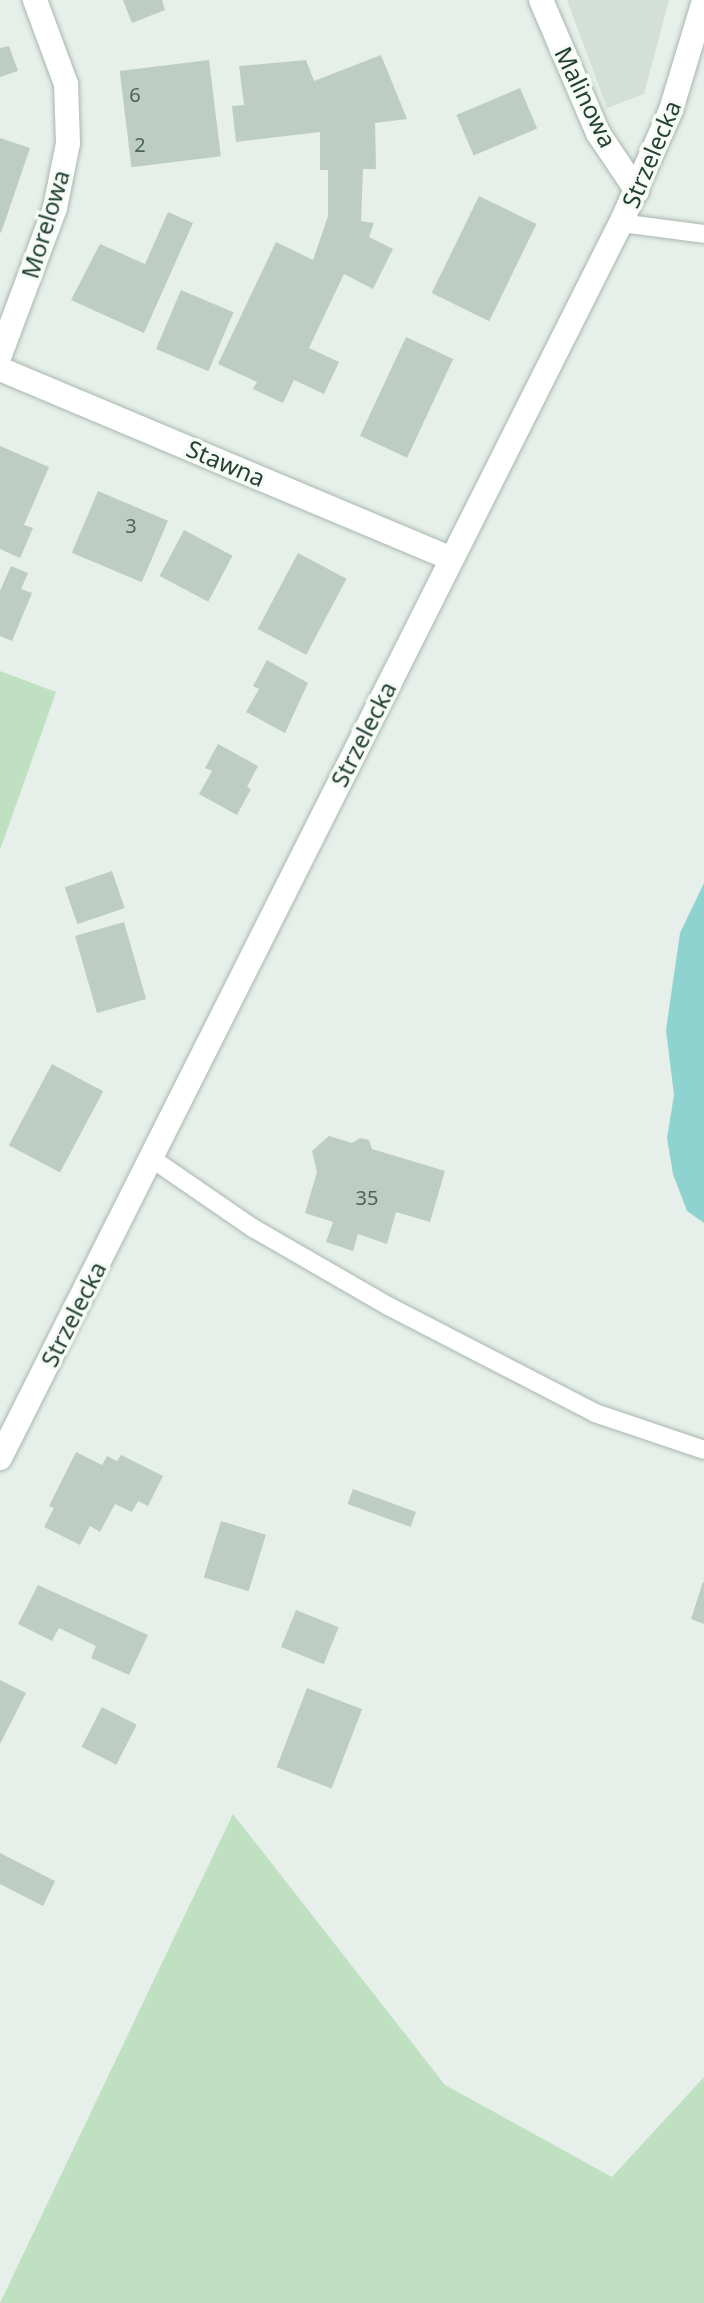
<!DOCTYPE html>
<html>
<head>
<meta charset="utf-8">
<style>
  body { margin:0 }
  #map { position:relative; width:704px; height:2303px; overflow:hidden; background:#e6efe9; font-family:"Noto Sans",sans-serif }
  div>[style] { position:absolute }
  .built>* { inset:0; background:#d4dfd8 }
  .green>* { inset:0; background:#bfe0c1 }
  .water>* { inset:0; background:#8ed3d0 }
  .building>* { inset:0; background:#becdc4; transform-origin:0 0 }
  .roads { filter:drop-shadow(0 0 2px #a8b7af) drop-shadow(0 0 2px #a8b7af) }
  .lane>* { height:18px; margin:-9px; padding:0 9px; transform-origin:9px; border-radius:9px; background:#fff }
  .street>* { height:24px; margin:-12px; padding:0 12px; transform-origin:12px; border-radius:12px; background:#fff }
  span { translate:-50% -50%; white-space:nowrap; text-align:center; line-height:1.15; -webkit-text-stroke:7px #f7fbf8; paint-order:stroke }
  .number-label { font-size:20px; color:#4a6458 }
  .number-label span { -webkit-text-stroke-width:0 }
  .street-label { font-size:24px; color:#244134 }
</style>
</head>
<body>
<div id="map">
  <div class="built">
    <div style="clip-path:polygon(567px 0,669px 0,644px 94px,607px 108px)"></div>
  </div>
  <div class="green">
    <div style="clip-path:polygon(0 671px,56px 692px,0 850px)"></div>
    <div style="clip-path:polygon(233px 1814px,445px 2085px,612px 2177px,704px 2077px,704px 2303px,0 2303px)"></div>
  </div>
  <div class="water">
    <div style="clip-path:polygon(704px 883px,704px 1223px,687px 1211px,673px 1174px,667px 1138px,674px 1095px,666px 1030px,680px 933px)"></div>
  </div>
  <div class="building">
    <div style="clip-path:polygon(123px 0,162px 0,165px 10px,132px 23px)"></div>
    <div style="clip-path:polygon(9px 46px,18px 71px,0 77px,0 48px)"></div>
    <div style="clip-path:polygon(381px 55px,407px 119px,375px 123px,376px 169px,363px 169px,361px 221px,374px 223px,369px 237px,393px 249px,373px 289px,344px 274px,309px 348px,339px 362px,324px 394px,294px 380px,283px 403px,253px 389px,257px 382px,218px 364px,276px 242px,313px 260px,328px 216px,328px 170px,320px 170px,320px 132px,236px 142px,232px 106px,244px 105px,239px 66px,306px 60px,314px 81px)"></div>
    <div style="left:209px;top:60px;width:97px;height:90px;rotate:83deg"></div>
    <div style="left:520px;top:88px;width:44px;height:69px;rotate:67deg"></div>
    <div style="clip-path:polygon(0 138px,30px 148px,1px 233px,0 232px)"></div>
    <div style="left:479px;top:196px;width:64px;height:108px;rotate:26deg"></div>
    <div style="clip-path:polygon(168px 212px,193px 223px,144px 333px,71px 300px,100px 244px,145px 264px)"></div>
    <div style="left:181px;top:290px;width:57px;height:64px;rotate:23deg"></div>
    <div style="left:406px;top:337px;width:52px;height:109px;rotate:25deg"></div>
    <div style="clip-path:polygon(0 446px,49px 467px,24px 525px,33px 528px,20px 558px,0 549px)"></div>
    <div style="left:98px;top:491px;width:76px;height:67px;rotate:23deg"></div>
    <div style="left:184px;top:530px;width:55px;height:52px;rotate:28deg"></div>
    <div style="left:298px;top:553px;width:55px;height:86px;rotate:28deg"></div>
    <div style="clip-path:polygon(11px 566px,28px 573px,21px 589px,32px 593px,12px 641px,0 636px,0 591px)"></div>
    <div style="clip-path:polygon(267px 660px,308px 683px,285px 733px,246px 712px,259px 689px,253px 686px)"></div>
    <div style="clip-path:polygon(218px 744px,258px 766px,247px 787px,251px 789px,237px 815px,199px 794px,212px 771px,205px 768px)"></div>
    <div style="left:112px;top:871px;width:39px;height:50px;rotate:71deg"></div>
    <div style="left:124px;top:922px;width:80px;height:51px;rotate:74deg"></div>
    <div style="left:52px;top:1064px;width:58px;height:92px;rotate:28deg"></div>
    <div style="clip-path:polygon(329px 1136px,352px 1143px,360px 1138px,369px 1140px,372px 1149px,445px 1171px,430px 1222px,396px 1212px,387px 1244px,358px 1234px,353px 1251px,326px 1242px,333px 1222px,305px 1213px,317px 1172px,312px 1151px)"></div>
    <div style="clip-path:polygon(76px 1452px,102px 1465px,107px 1456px,117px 1461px,121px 1455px,163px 1476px,148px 1506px,138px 1501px,132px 1512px,115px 1504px,100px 1532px,90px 1526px,80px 1545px,44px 1527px,54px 1508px,49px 1506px)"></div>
    <div style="left:353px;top:1489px;width:67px;height:16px;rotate:20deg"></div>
    <div style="left:221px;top:1521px;width:47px;height:59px;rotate:17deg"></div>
    <div style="clip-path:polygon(703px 1582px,704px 1582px,704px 1624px,691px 1619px)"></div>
    <div style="clip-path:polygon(38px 1585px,148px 1635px,129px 1675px,91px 1658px,96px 1646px,59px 1628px,52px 1641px,18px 1624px)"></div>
    <div style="left:296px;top:1610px;width:46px;height:40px;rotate:22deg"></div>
    <div style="clip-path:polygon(0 1680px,26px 1693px,0 1744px)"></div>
    <div style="left:307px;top:1688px;width:59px;height:85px;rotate:21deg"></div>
    <div style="left:102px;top:1707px;width:39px;height:45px;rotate:27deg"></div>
    <div style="clip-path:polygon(0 1853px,55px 1881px,43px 1906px,0 1884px)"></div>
  </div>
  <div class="roads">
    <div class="lane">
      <div style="left:621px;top:223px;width:84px;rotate:7.5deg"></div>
      <div style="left:151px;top:1158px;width:124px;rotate:34.5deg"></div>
      <div style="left:253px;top:1228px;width:156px;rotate:30deg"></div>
      <div style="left:388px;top:1306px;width:233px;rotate:27.3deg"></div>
      <div style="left:595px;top:1413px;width:115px;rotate:18.7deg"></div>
    </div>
    <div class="street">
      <div style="left:541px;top:0;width:145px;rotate:66.8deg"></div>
      <div style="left:598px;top:133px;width:70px;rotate:56.1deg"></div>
      <div style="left:0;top:355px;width:157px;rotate:-69.5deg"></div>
      <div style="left:55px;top:208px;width:66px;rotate:-78.7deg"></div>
      <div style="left:68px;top:143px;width:59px;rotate:-91.9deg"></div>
      <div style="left:66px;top:84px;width:90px;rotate:-110.3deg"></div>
      <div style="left:0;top:369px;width:489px;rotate:22.8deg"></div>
      <div style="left:0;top:1458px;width:1382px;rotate:-63.31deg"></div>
      <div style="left:621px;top:223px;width:124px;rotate:-66.1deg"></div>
      <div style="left:671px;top:110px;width:114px;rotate:-73.2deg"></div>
    </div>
  </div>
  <div class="number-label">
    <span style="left:135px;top:94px">6</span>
    <span style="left:140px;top:144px">2</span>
    <span style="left:131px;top:525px">3</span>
    <span style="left:367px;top:1197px">35</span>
  </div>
  <div class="street-label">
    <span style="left:586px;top:97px;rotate:64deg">Malinowa</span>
    <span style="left:651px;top:154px;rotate:-67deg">Strzelecka</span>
    <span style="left:45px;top:224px;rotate:-73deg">Morelowa</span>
    <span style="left:226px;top:463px;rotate:23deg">Stawna</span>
    <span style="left:363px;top:734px;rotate:-63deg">Strzelecka</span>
    <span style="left:73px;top:1314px;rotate:-63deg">Strzelecka</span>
  </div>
</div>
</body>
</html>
